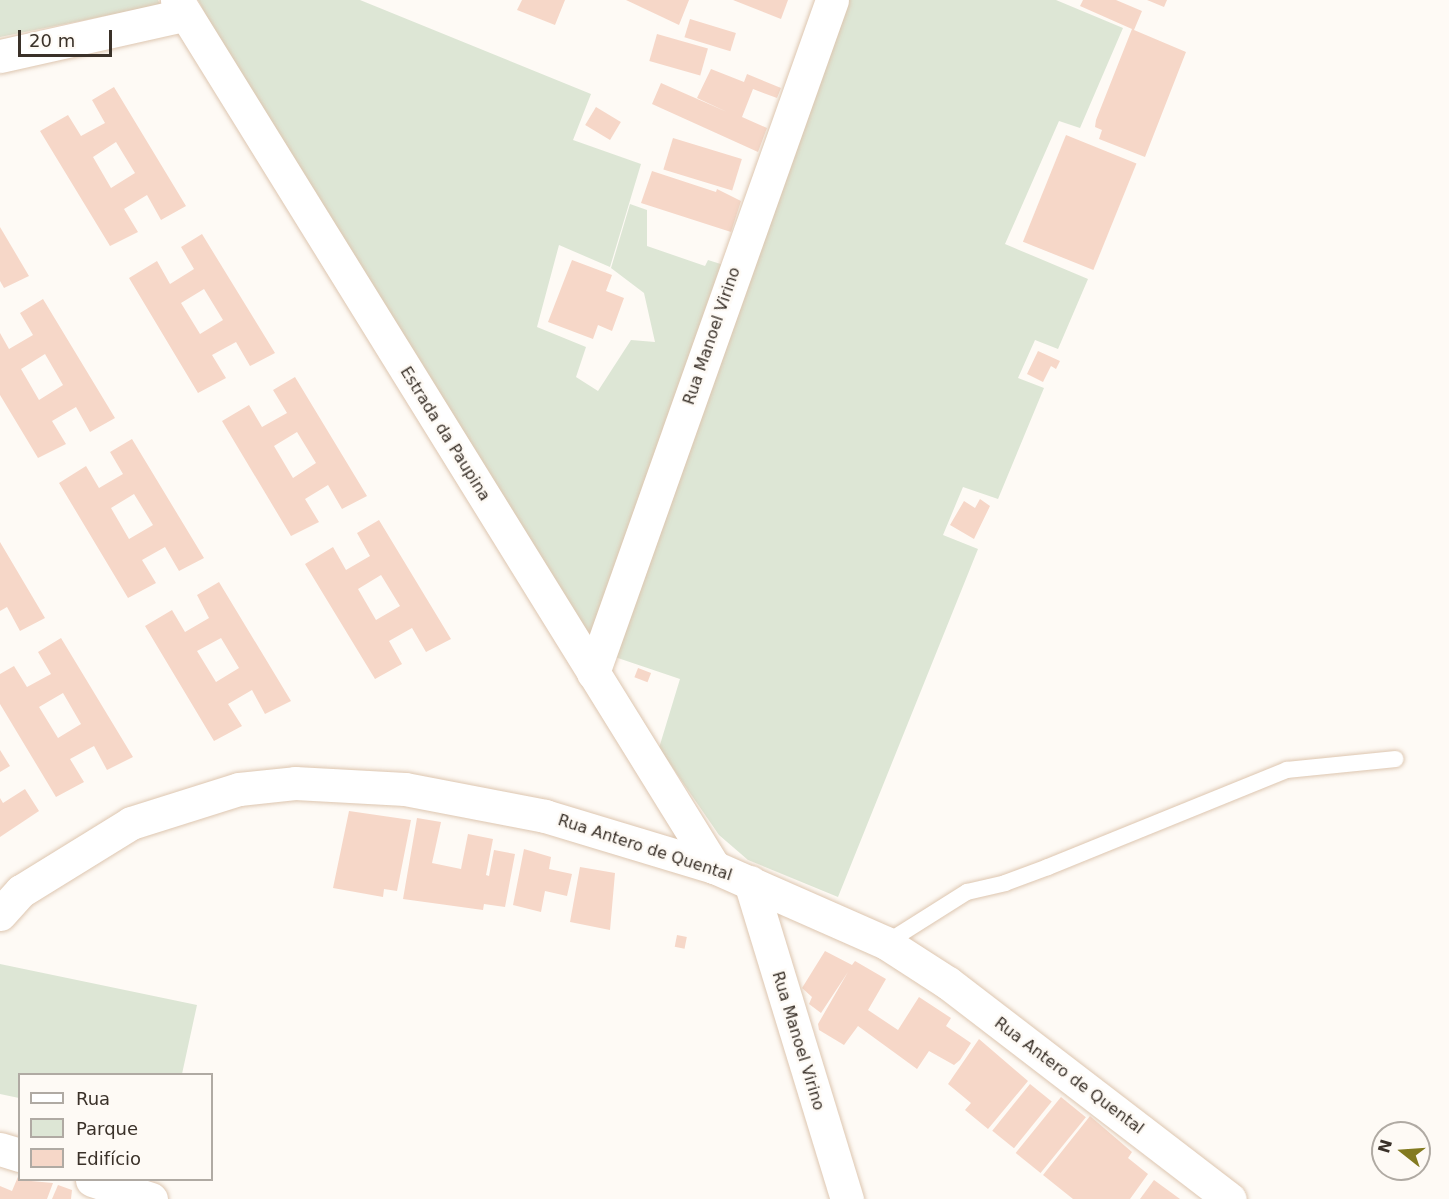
<!DOCTYPE html>
<html>
<head>
<meta charset="utf-8">
<style>
  body { margin:0 }
  #map { position:relative; width:1449px; height:1199px; overflow:hidden; background:#fefaf5; font-family:"DejaVu Sans",sans-serif }
  div>[style] { position:absolute }
  .green>* { inset:0; background:#dde6d5 }
  .building>* { inset:0; background:#f6d7c8; transform-origin:0 0 }
  .roads { filter:drop-shadow(0 0 2px #ddc6b0) drop-shadow(0 0 2px #ddc6b0) }
  .service>* { height:16px; margin:-8px; padding:0 8px; transform-origin:8px; border-radius:8px; background:#fff }
  .minor>* { height:33px; margin:-16.5px; padding:0 16.5px; transform-origin:16.5px; border-radius:16.5px; background:#fff }
  .tertiary>* { height:33px; margin:-16.5px; padding:0 16.5px; transform-origin:16.5px; border-radius:16.5px; background:#fff }
  span { translate:-50% -50%; white-space:nowrap; text-align:center; line-height:1.15; -webkit-text-stroke:5px #fefaf5; paint-order:stroke }
  .street-label { font-size:16px; color:#3a3129 }
  .legend { position:absolute; left:18px; top:1073px; width:195px; height:108px; box-sizing:border-box; background:#fefaf5; border:2px solid #b0aaa3; margin:0; padding:8px 10px; list-style:none; font-size:18px; color:#3a3129 }
  .legend li { display:flex; align-items:center; gap:12px; height:30px }
  .legend b { width:30px; border:2px solid #b0aaa3 }
  .north { position:absolute; left:1371px; top:1121px; width:60px; height:60px; box-sizing:border-box; background:#fefaf5; border:2px solid #b0aaa3; border-radius:50%; rotate:287deg; font-size:16px; font-weight:700; line-height:24px; text-align:center; color:#3a3129 }
  .north::after { content:''; display:block; margin:auto; width:21px; height:27px; background:#837a20; clip-path:polygon(50% 0,100% 100%,50% 72%,0 100%) }
  .scale { position:absolute; left:18px; top:30px; width:94px; height:27px; box-sizing:border-box; border:3px solid #3a3129; border-top:0; padding-left:8px; font-size:18px; line-height:21px; white-space:nowrap; color:#3a3129; -webkit-text-stroke:4px #fefaf5; paint-order:stroke }
</style>
</head>
<body>
<div id="map">
  <div class="green">
    <div style="clip-path:polygon(0 0,158px 0,160px 5px,0 37px)"></div>
    <div style="clip-path:polygon(198px 0,360px 0,591px 94px,573px 140px,641px 164px,610px 267px,559px 245px,537px 327px,586px 347px,576px 377px,598px 391px,631px 340px,655px 342px,644px 293px,611px 268px,630px 204px,647px 210px,647px 246px,705px 266px,708px 260px,730px 267px,590px 656px,254px 107px)"></div>
    <div style="clip-path:polygon(838px 0,1056px 0,1123px 28px,1080px 128px,1059px 121px,1005px 244px,1088px 279px,1058px 349px,1035px 340px,1018px 378px,1044px 388px,998px 499px,963px 487px,943px 535px,978px 549px,838px 897px,748px 860px,719px 835px,659px 748px,680px 679px,606px 654px)"></div>
    <div style="clip-path:polygon(0 964px,197px 1005px,182px 1074px,20px 1074px,19px 1098px,0 1094px)"></div>
  </div>
  <div class="building">
    <div style="clip-path:polygon(522px 0,565px 0,555px 25px,517px 10px)"></div>
    <div style="clip-path:polygon(626px 0,689px 0,679px 25px)"></div>
    <div style="clip-path:polygon(733px 0,788px 0,781px 19px)"></div>
    <div style="clip-path:polygon(1083px 0,1116px 0,1142px 11px,1134px 30px,1186px 52px,1145px 157px,1099px 139px,1102px 130px,1095px 127px,1096px 120px,1132px 29px,1080px 6px)"></div>
    <div style="clip-path:polygon(1147px 0,1167px 0,1164px 7px)"></div>
    <div style="left:690px;top:19px;width:48px;height:19px;rotate:17deg"></div>
    <div style="left:657px;top:34px;width:53px;height:28px;rotate:16deg"></div>
    <div style="clip-path:polygon(711px 69px,744px 82px,747px 74px,781px 88px,777px 98px,753px 89px,742px 117px,767px 128px,758px 152px,652px 104px,661px 83px,727px 112px,697px 98px)"></div>
    <div style="clip-path:polygon(evenodd,114px 87px,186px 206px,161px 220px,147px 195px,124px 209px,138px 232px,110px 246px,40px 131px,68px 115px,81px 136px,105px 123px,92px 100px,114px 87px,116px 142px,135px 173px,111px 188px,93px 157px,116px 142px)"></div>
    <div style="left:596px;top:107px;width:29px;height:21px;rotate:31deg"></div>
    <div style="left:1066px;top:135px;width:76px;height:115px;rotate:22deg"></div>
    <div style="left:673px;top:138px;width:72px;height:33px;rotate:17deg"></div>
    <div style="clip-path:polygon(652px 171px,716px 192px,717px 189px,741px 201px,731px 232px,641px 203px)"></div>
    <div style="clip-path:polygon(0 227px,29px 276px,4px 288px,0 281px)"></div>
    <div style="clip-path:polygon(evenodd,202px 234px,275px 353px,250px 366px,236px 342px,212px 355px,226px 378px,198px 393px,129px 278px,157px 261px,170px 284px,194px 269px,181px 247px,202px 234px,204px 289px,223px 320px,200px 334px,181px 303px,204px 289px)"></div>
    <div style="clip-path:polygon(572px 260px,612px 275px,606px 291px,624px 298px,612px 331px,598px 325px,593px 339px,548px 322px)"></div>
    <div style="clip-path:polygon(evenodd,43px 299px,115px 418px,90px 432px,76px 407px,52px 421px,66px 444px,38px 458px,0 395px,0 333px,9px 349px,33px 335px,20px 313px,43px 299px,45px 354px,63px 385px,39px 400px,21px 369px,45px 354px)"></div>
    <div style="clip-path:polygon(1038px 351px,1060px 361px,1056px 369px,1051px 366px,1043px 382px,1027px 374px)"></div>
    <div style="clip-path:polygon(evenodd,295px 377px,367px 496px,342px 509px,328px 485px,305px 499px,319px 522px,291px 536px,222px 421px,249px 405px,262px 427px,287px 413px,273px 390px,295px 377px,297px 432px,316px 463px,293px 478px,274px 446px,297px 432px)"></div>
    <div style="clip-path:polygon(evenodd,132px 439px,204px 558px,179px 571px,165px 547px,142px 560px,156px 583px,128px 598px,59px 483px,86px 466px,99px 488px,123px 474px,110px 452px,132px 439px,134px 494px,153px 525px,129px 539px,111px 508px,134px 494px)"></div>
    <div style="clip-path:polygon(980px 499px,990px 506px,974px 539px,950px 525px,964px 501px,975px 508px)"></div>
    <div style="clip-path:polygon(evenodd,379px 520px,451px 639px,426px 652px,412px 628px,389px 641px,402px 664px,375px 679px,305px 564px,333px 547px,346px 570px,370px 556px,357px 533px,379px 520px,381px 575px,400px 606px,376px 620px,358px 589px,381px 575px)"></div>
    <div style="clip-path:polygon(0 542px,45px 618px,20px 631px,7px 607px,0 611px)"></div>
    <div style="clip-path:polygon(evenodd,219px 582px,291px 701px,265px 714px,252px 690px,228px 704px,242px 726px,214px 741px,145px 626px,172px 610px,185px 632px,209px 618px,197px 595px,219px 582px,221px 638px,239px 668px,216px 682px,197px 651px,221px 638px)"></div>
    <div style="clip-path:polygon(evenodd,61px 638px,133px 757px,107px 770px,94px 746px,70px 759px,84px 782px,56px 797px,0 704px,0 674px,14px 666px,27px 687px,51px 674px,38px 652px,61px 638px,63px 693px,81px 724px,58px 738px,39px 707px,63px 693px)"></div>
    <div style="left:638px;top:668px;width:14px;height:10px;rotate:21deg"></div>
    <div style="clip-path:polygon(0 750px,10px 766px,0 772px)"></div>
    <div style="clip-path:polygon(25px 789px,39px 811px,0 837px,0 798px,3px 803px)"></div>
    <div style="clip-path:polygon(349px 811px,411px 820px,397px 891px,384px 889px,383px 897px,333px 888px)"></div>
    <div style="clip-path:polygon(417px 818px,441px 822px,432px 863px,461px 869px,468px 834px,493px 839px,486px 875px,489px 876px,494px 850px,515px 854px,505px 907px,484px 904px,483px 910px,403px 899px)"></div>
    <div style="clip-path:polygon(524px 849px,551px 857px,549px 869px,572px 874px,567px 896px,545px 891px,541px 912px,513px 905px)"></div>
    <div style="clip-path:polygon(580px 867px,615px 873px,610px 930px,570px 922px)"></div>
    <div style="left:677px;top:935px;width:10px;height:12px;rotate:11deg"></div>
    <div style="clip-path:polygon(825px 951px,852px 965px,855px 961px,886px 979px,868px 1010px,898px 1030px,919px 997px,951px 1018px,946px 1026px,971px 1043px,960px 1060px,954px 1065px,929px 1051px,917px 1069px,858px 1026px,844px 1045px,819px 1030px,818px 1024px,848px 972px,821px 1013px,809px 1004px,812px 997px,802px 988px)"></div>
    <div style="clip-path:polygon(979px 1039px,1028px 1081px,988px 1129px,965px 1110px,971px 1103px,948px 1084px)"></div>
    <div style="left:1030px;top:1084px;width:28px;height:60px;rotate:39deg"></div>
    <div style="left:1061px;top:1097px;width:32px;height:72px;rotate:39deg"></div>
    <div style="clip-path:polygon(1090px 1116px,1132px 1152px,1128px 1158px,1148px 1174px,1130px 1199px,1073px 1199px,1043px 1175px)"></div>
    <div style="clip-path:polygon(20px 1172px,20px 1180px,53px 1183px,47px 1199px,0 1199px,0 1186px,12px 1191px)"></div>
    <div style="clip-path:polygon(1154px 1180px,1180px 1199px,1140px 1199px)"></div>
    <div style="clip-path:polygon(58px 1185px,72px 1190px,71px 1199px,52px 1199px)"></div>
  </div>
  <div class="roads">
    <div class="service">
      <div style="left:886px;top:943px;width:96px;rotate:-32.2deg"></div>
      <div style="left:967px;top:892px;width:39px;rotate:-13deg"></div>
      <div style="left:1005px;top:883px;width:46px;rotate:-20.4deg"></div>
      <div style="left:1048px;top:867px;width:258px;rotate:-22.1deg"></div>
      <div style="left:1287px;top:770px;width:109px;rotate:-5.8deg"></div>
    </div>
    <div class="minor">
      <div style="left:177px;top:0;width:1020px;rotate:58.23deg"></div>
      <div style="left:0;top:56px;width:189px;rotate:-12.6deg"></div>
      <div style="left:593px;top:673px;width:714px;rotate:-70.45deg"></div>
      <div style="left:750px;top:882px;width:332px;rotate:73deg"></div>
      <div style="left:0;top:1149px;width:21px;rotate:17deg"></div>
      <div style="left:92px;top:1180px;width:62px;rotate:17.9deg"></div>
    </div>
    <div class="tertiary">
      <div style="left:0;top:914px;width:31px;rotate:-48deg"></div>
      <div style="left:21px;top:891px;width:129px;rotate:-31.7deg"></div>
      <div style="left:131px;top:823px;width:113px;rotate:-17.5deg"></div>
      <div style="left:239px;top:789px;width:56px;rotate:-6.1deg"></div>
      <div style="left:295px;top:783px;width:110px;rotate:3.1deg"></div>
      <div style="left:405px;top:789px;width:143px;rotate:10.9deg"></div>
      <div style="left:545px;top:816px;width:177px;rotate:16.8deg"></div>
      <div style="left:714px;top:867px;width:188px;rotate:23.8deg"></div>
      <div style="left:886px;top:943px;width:74px;rotate:32.8deg"></div>
      <div style="left:948px;top:983px;width:355px;rotate:37.5deg"></div>
    </div>
  </div>
  <div class="street-label">
    <span style="left:712px;top:336px;rotate:-71deg">Rua Manoel Virino</span>
    <span style="left:445px;top:434px;rotate:58deg">Estrada da Paupina</span>
    <span style="left:645px;top:848px;rotate:18deg">Rua Antero de Quental</span>
    <span style="left:798px;top:1041px;rotate:73deg">Rua Manoel Virino</span>
    <span style="left:1069px;top:1076px;rotate:37deg">Rua Antero de Quental</span>
  </div>
  <ul class="legend">
  <li><b style="height:8px;background:#fff"></b>Rua</li>
  <li><b style="height:16px;background:#dde6d5"></b>Parque</li>
  <li><b style="height:16px;background:#f6d7c8"></b>Edifício</li>
  </ul>
  <div class="north">N</div>
  <div class="scale">20 m</div>
</div>
</body>
</html>
